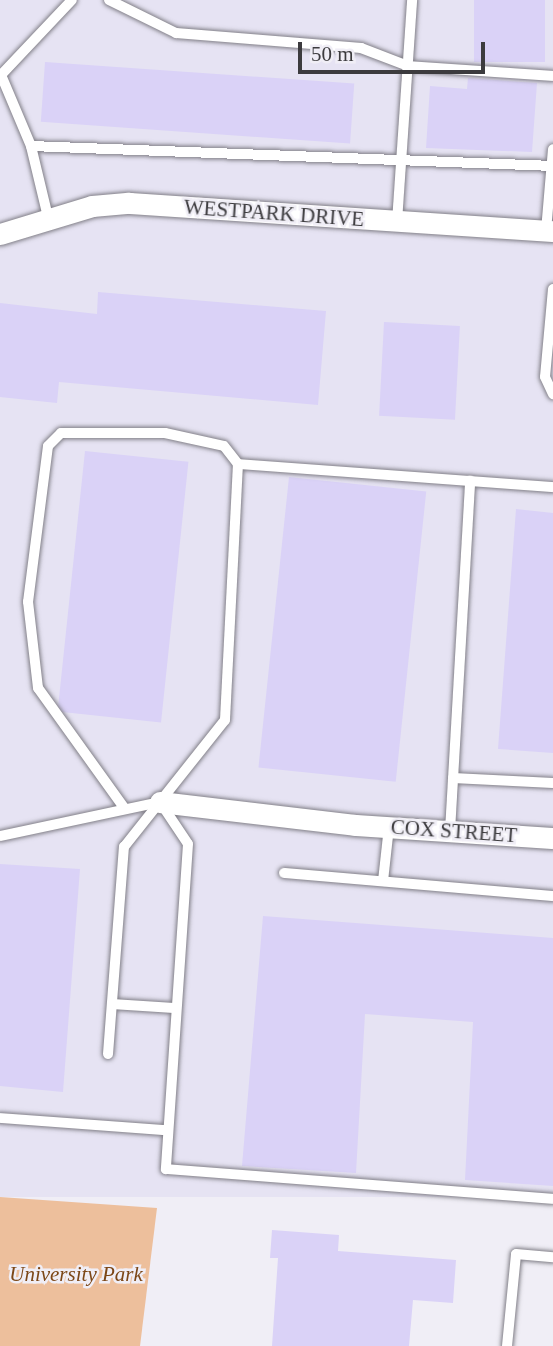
<!DOCTYPE html>
<html>
<head>
<meta charset="utf-8">
<style>
  body { margin:0 }
  #map { position:relative; width:553px; height:1346px; overflow:hidden; background:#f0eef6; font-family:Georgia,serif }
  div>[style] { position:absolute }
  .built>* { inset:0; background:#e6e3f3; transform-origin:0 0 }
  .green>* { inset:0; background:#edbf9c }
  .building>* { inset:0; background:#dad2f7; transform-origin:0 0 }
  .roads { filter:drop-shadow(0 0 2px #828088) drop-shadow(0 0 2px #828088) }
  .service>* { height:10px; margin:-5px; padding:0 5px; transform-origin:5px; border-radius:5px; background:#fff }
  .minor>* { height:21px; margin:-10.5px; padding:0 10.5px; transform-origin:10.5px; border-radius:10.5px; background:#fff }
  span { translate:-50% -50%; white-space:nowrap; text-align:center; line-height:1.15; -webkit-text-stroke:5px #f0eef6; paint-order:stroke }
  .street-label { font-size:21px; color:#3c3b3e }
  .park-label { font-size:21px; color:#7c4717; font-style:italic }
  .scale { position:absolute; left:298px; top:42px; width:187px; height:32px; box-sizing:border-box; border:4px solid #3c3b3e; border-top:0; padding-left:9px; font-size:21px; line-height:24px; white-space:nowrap; color:#3c3b3e; -webkit-text-stroke:5px #f0eef6; paint-order:stroke }
</style>
</head>
<body>
<div id="map">
  <div class="built">
    <div style="left:0;top:0;width:553px;height:1197px"></div>
  </div>
  <div class="green">
    <div style="clip-path:polygon(0 1197px,157px 1208px,140px 1346px,0 1346px)"></div>
  </div>
  <div class="building">
    <div style="left:474px;top:0;width:71px;height:62px"></div>
    <div style="left:45px;top:62px;width:310px;height:60px;rotate:4deg"></div>
    <div style="clip-path:polygon(468px 78px,537px 83px,532px 152px,426px 148px,430px 86px,467px 89px)"></div>
    <div style="clip-path:polygon(98px 292px,326px 311px,318px 405px,59px 382px,57px 403px,0 397px,0 303px,97px 314px)"></div>
    <div style="left:384px;top:322px;width:76px;height:94px;rotate:3deg"></div>
    <div style="left:85px;top:451px;width:104px;height:262px;rotate:6deg"></div>
    <div style="left:289px;top:477px;width:138px;height:292px;rotate:6deg"></div>
    <div style="clip-path:polygon(516px 509px,553px 513px,553px 753px,498px 749px)"></div>
    <div style="clip-path:polygon(0 864px,80px 869px,63px 1092px,0 1086px)"></div>
    <div style="clip-path:polygon(263px 916px,553px 938px,553px 1186px,465px 1180px,473px 1022px,365px 1014px,356px 1173px,242px 1166px)"></div>
    <div style="clip-path:polygon(272px 1230px,339px 1235px,338px 1251px,456px 1260px,453px 1303px,413px 1300px,409px 1346px,272px 1346px,278px 1258px,270px 1258px)"></div>
  </div>
  <div class="roads">
    <div class="service">
      <div style="left:109px;top:0;width:75px;rotate:26.2deg"></div>
      <div style="left:176px;top:33px;width:186px;rotate:4.6deg"></div>
      <div style="left:361px;top:48px;width:50px;rotate:21deg"></div>
      <div style="left:408px;top:66px;width:145px;rotate:3.9deg"></div>
      <div style="left:31px;top:146px;width:77px;rotate:-112.9deg"></div>
      <div style="left:1px;top:75px;width:103px;rotate:-46.6deg"></div>
      <div style="left:48px;top:217px;width:73px;rotate:-103.5deg"></div>
      <div style="left:31px;top:146px;width:522px;rotate:2.19deg"></div>
      <div style="left:397px;top:222px;width:223px;rotate:-86.1deg"></div>
      <div style="left:546px;top:231px;width:82px;rotate:-85.1deg"></div>
      <div style="left:553px;top:289px;width:88px;rotate:95.2deg"></div>
      <div style="left:545px;top:377px;width:19px;rotate:65deg"></div>
      <div style="left:453px;top:778px;width:100px;rotate:2.9deg"></div>
      <div style="left:160px;top:802px;width:50px;rotate:56.3deg"></div>
      <div style="left:188px;top:844px;width:326px;rotate:93.9deg"></div>
      <div style="left:166px;top:1169px;width:388px;rotate:4.4deg"></div>
      <div style="left:125px;top:809px;width:149px;rotate:-125.7deg"></div>
      <div style="left:38px;top:688px;width:87px;rotate:-96.6deg"></div>
      <div style="left:28px;top:602px;width:157px;rotate:-82.7deg"></div>
      <div style="left:48px;top:446px;width:18px;rotate:-45deg"></div>
      <div style="left:61px;top:433px;width:104px"></div>
      <div style="left:165px;top:433px;width:60px;rotate:12.4deg"></div>
      <div style="left:224px;top:446px;width:23px;rotate:52deg"></div>
      <div style="left:450px;top:831px;width:351px;rotate:-86.7deg"></div>
      <div style="left:0;top:836px;width:164px;rotate:-12deg"></div>
      <div style="left:284px;top:873px;width:270px;rotate:4.9deg"></div>
      <div style="left:383px;top:881px;width:54px;rotate:-83.7deg"></div>
      <div style="left:112px;top:1004px;width:62px;rotate:3.7deg"></div>
      <div style="left:108px;top:1054px;width:208px;rotate:-85.6deg"></div>
      <div style="left:124px;top:847px;width:162px;rotate:-51.5deg"></div>
      <div style="left:225px;top:720px;width:256px;rotate:-87.1deg"></div>
      <div style="left:238px;top:464px;width:316px;rotate:4.2deg"></div>
      <div style="left:0;top:1118px;width:165px;rotate:4.2deg"></div>
      <div style="left:507px;top:1346px;width:92px;rotate:-84.4deg"></div>
      <div style="left:516px;top:1254px;width:37px;rotate:5deg"></div>
    </div>
    <div class="minor">
      <div style="left:0;top:234px;width:96px;rotate:-16.9deg"></div>
      <div style="left:92px;top:206px;width:37px;rotate:-5deg"></div>
      <div style="left:129px;top:203px;width:425px;rotate:3.8deg"></div>
      <div style="left:160px;top:802px;width:196px;rotate:6.7deg"></div>
      <div style="left:355px;top:825px;width:198px;rotate:3.8deg"></div>
    </div>
  </div>
  <div class="street-label">
    <span style="left:274px;top:213px;rotate:4deg">WESTPARK DRIVE</span>
    <span style="left:454px;top:831px;rotate:4deg">COX STREET</span>
  </div>
  <div class="park-label">
    <span style="left:76px;top:1274px">University Park</span>
  </div>
  <div class="scale">50 m</div>
</div>
</body>
</html>
